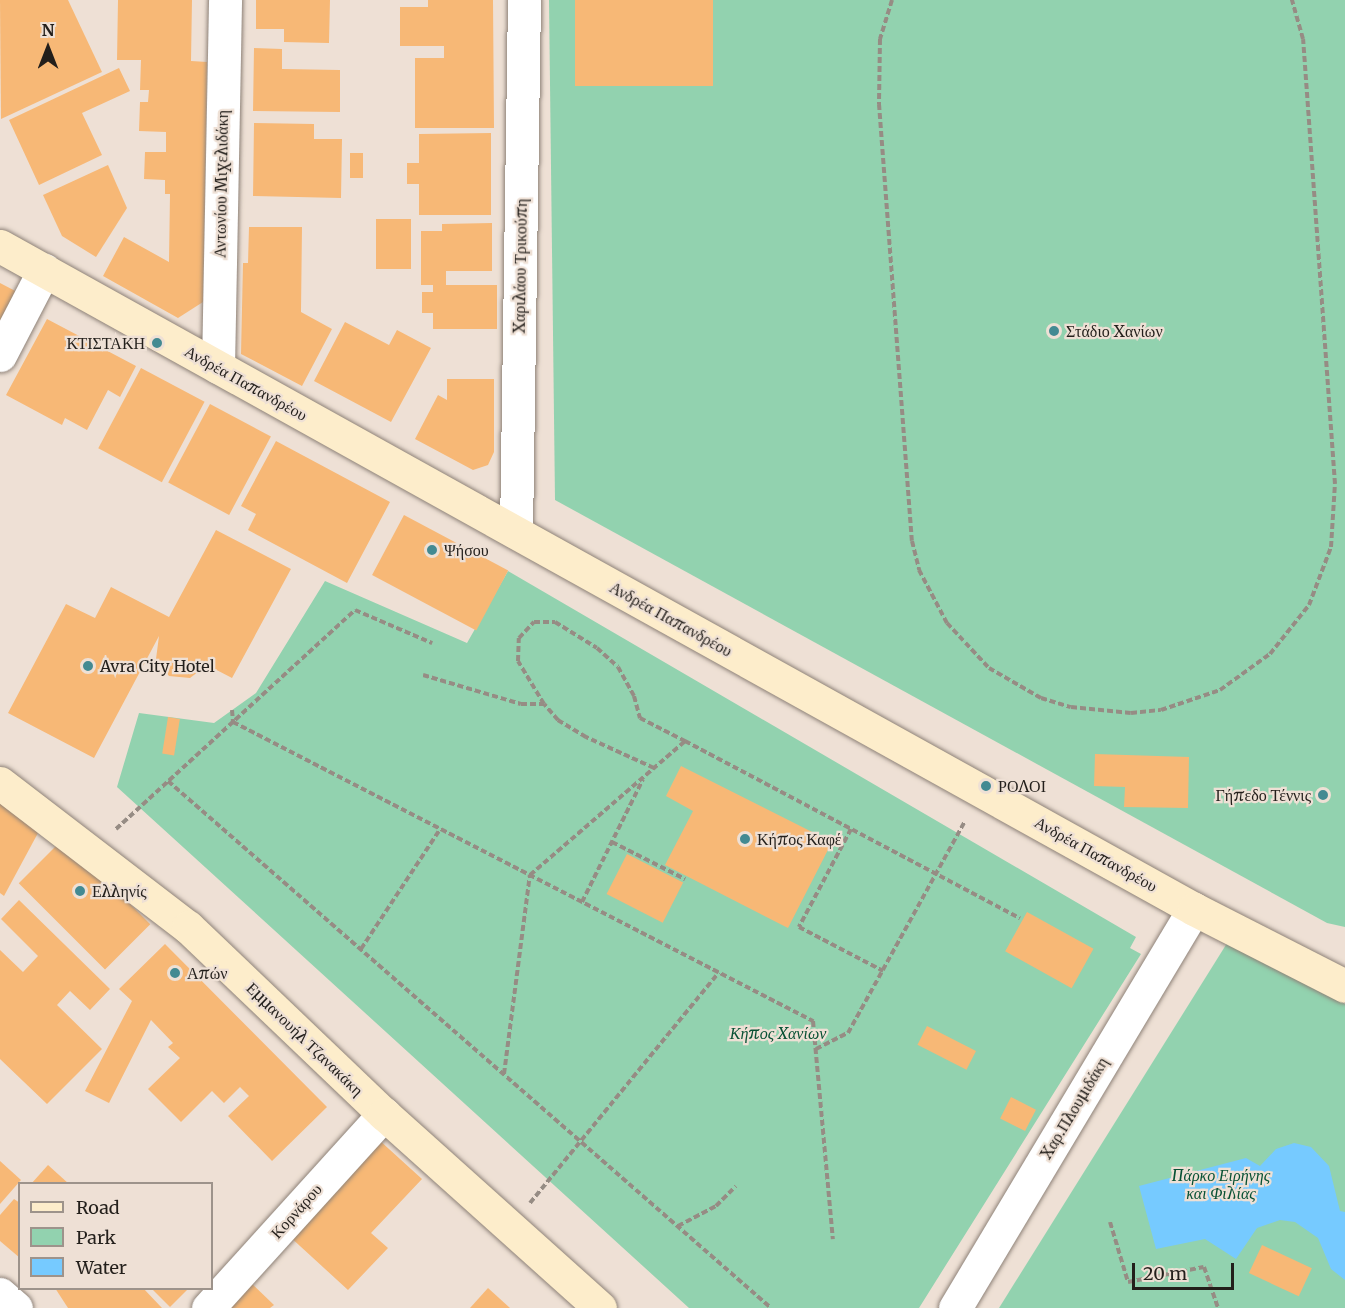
<!DOCTYPE html>
<html>
<head>
<meta charset="utf-8">
<style>
  body { margin:0 }
  #map { position:relative; width:1345px; height:1308px; overflow:hidden; background:#eee0d5; font-family:Merriweather,serif }
  div>[style] { position:absolute }
  .green>* { inset:0; background:#92d2af }
  .water>* { inset:0; background:#76caff }
  .building>* { inset:0; background:#f7b876; transform-origin:0 0 }
  .path>* { height:4px; margin-top:-2px; transform-origin:0; background:repeating-linear-gradient(90deg,#968c84 0 6px,transparent 0 9px) }
  .roads { filter:drop-shadow(0 0 2px #8e8278) drop-shadow(0 0 2px #8e8278) }
  .street>* { height:33px; margin:-16.5px; padding:0 16.5px; transform-origin:16.5px; border-radius:16.5px; background:#fff }
  .secondary>* { height:33px; margin:-16.5px; padding:0 16.5px; transform-origin:16.5px; border-radius:16.5px; background:#fdedcb }
  .dots>* { width:16px; height:16px; translate:-50% -50%; box-sizing:border-box; border:3px solid #eee0d5; border-radius:50% }
  span { translate:-50% -50%; white-space:nowrap; text-align:center; line-height:1.15; -webkit-text-stroke:4.5px #eee0d5; paint-order:stroke }
  .street-label { font-size:16px; color:#231f1b }
  .poi-label { font-size:16px; color:#231f1b }
  .left { translate:0 -50%; text-align:left }
  .right { translate:-100% -50%; text-align:right }
  .park-label { font-size:16px; color:#075134; font-style:italic }
  .legend { position:absolute; left:18px; top:1182px; width:195px; height:108px; box-sizing:border-box; background:#eee0d5; border:2px solid #9d938b; margin:0; padding:8px 10px; list-style:none; font-size:18px; color:#231f1b }
  .legend li { display:flex; align-items:center; gap:12px; height:30px }
  .legend b { width:30px; border:2px solid #9d938b }
  .north { position:absolute; left:18px; top:18px; width:60px; height:60px; -webkit-text-stroke:4px #eee0d5; paint-order:stroke; rotate:0deg; font-size:16px; font-weight:700; line-height:24px; text-align:center; color:#231f1b }
  .north::after { content:''; display:block; margin:auto; width:21px; height:27px; background:#231f1b; clip-path:polygon(50% 0,100% 100%,50% 72%,0 100%) }
  .scale { position:absolute; left:1132px; top:1263px; width:102px; height:27px; box-sizing:border-box; border:3px solid #231f1b; border-top:0; padding-left:8px; font-size:18px; line-height:21px; white-space:nowrap; color:#231f1b; -webkit-text-stroke:4px #eee0d5; paint-order:stroke }
</style>
</head>
<body>
<div id="map">
  <div class="green">
    <div style="clip-path:polygon(549px 0,1345px 0,1345px 927px,1327px 923px,555px 500px)"></div>
    <div style="clip-path:polygon(508px 571px,1136px 937px,1130px 948px,1141px 954px,919px 1308px,689px 1308px,117px 787px,139px 713px,214px 723px,256px 693px,325px 581px,467px 643px)"></div>
    <div style="clip-path:polygon(1229px 940px,1345px 1004px,1345px 1308px,999px 1308px)"></div>
  </div>
  <div class="water">
    <div style="clip-path:polygon(1294px 1143px,1311px 1147px,1329px 1166px,1340px 1211px,1345px 1212px,1345px 1280px,1331px 1269px,1318px 1238px,1295px 1222px,1280px 1220px,1257px 1228px,1236px 1259px,1205px 1239px,1156px 1249px,1139px 1186px,1246px 1158px,1260px 1166px,1276px 1149px)"></div>
  </div>
  <div class="building">
    <div style="clip-path:polygon(0 0,68px 0,102px 72px,1px 119px)"></div>
    <div style="clip-path:polygon(118px 0,192px 0,191px 61px,207px 62px,203px 302px,178px 318px,103px 276px,124px 237px,169px 262px,170px 194px,165px 194px,165px 180px,144px 179px,145px 152px,166px 152px,166px 132px,139px 131px,140px 102px,148px 102px,149px 90px,140px 90px,141px 60px,117px 60px)"></div>
    <div style="clip-path:polygon(256px 0,330px 0,329px 43px,284px 42px,284px 29px,256px 29px)"></div>
    <div style="clip-path:polygon(428px 0,493px 0,494px 128px,415px 128px,415px 58px,444px 58px,444px 46px,400px 46px,400px 7px,428px 7px)"></div>
    <div style="left:575px;top:0;width:138px;height:86px"></div>
    <div style="clip-path:polygon(254px 48px,282px 49px,282px 69px,340px 70px,340px 112px,253px 111px)"></div>
    <div style="clip-path:polygon(119px 68px,130px 91px,82px 113px,102px 155px,39px 185px,9px 120px)"></div>
    <div style="clip-path:polygon(254px 123px,314px 124px,314px 139px,342px 139px,341px 198px,253px 196px)"></div>
    <div style="clip-path:polygon(491px 133px,491px 215px,419px 215px,419px 184px,407px 184px,407px 163px,419px 163px,419px 134px)"></div>
    <div style="left:350px;top:153px;width:13px;height:25px"></div>
    <div style="clip-path:polygon(108px 165px,127px 208px,96px 257px,62px 236px,43px 195px)"></div>
    <div style="left:376px;top:219px;width:35px;height:50px"></div>
    <div style="clip-path:polygon(492px 223px,492px 271px,446px 271px,446px 285px,497px 285px,497px 329px,433px 329px,433px 313px,422px 313px,422px 292px,433px 292px,433px 285px,421px 285px,421px 231px,442px 231px,442px 224px)"></div>
    <div style="clip-path:polygon(249px 227px,302px 227px,301px 312px,332px 329px,302px 386px,241px 354px,243px 263px,248px 263px)"></div>
    <div style="clip-path:polygon(0 283px,23px 295px,0 337px)"></div>
    <div style="clip-path:polygon(47px 319px,136px 366px,120px 397px,108px 390px,87px 430px,65px 418px,62px 425px,6px 395px)"></div>
    <div style="clip-path:polygon(345px 322px,389px 345px,397px 330px,431px 348px,391px 422px,314px 381px)"></div>
    <div style="left:141px;top:368px;width:72px;height:91px;rotate:28deg"></div>
    <div style="clip-path:polygon(447px 379px,494px 379px,494px 452px,488px 465px,473px 470px,415px 439px,438px 395px,447px 400px)"></div>
    <div style="left:210px;top:404px;width:69px;height:89px;rotate:28deg"></div>
    <div style="clip-path:polygon(276px 441px,390px 502px,347px 583px,248px 530px,256px 514px,241px 506px)"></div>
    <div style="left:404px;top:515px;width:118px;height:68px;rotate:28deg"></div>
    <div style="clip-path:polygon(216px 530px,291px 569px,232px 678px,207px 665px,190px 678px,169px 676px,156px 659px,159px 636px,94px 758px,8px 713px,66px 604px,95px 618px,111px 587px,169px 617px)"></div>
    <div style="left:168px;top:717px;width:12px;height:37px;rotate:9deg"></div>
    <div style="clip-path:polygon(1095px 754px,1189px 757px,1188px 808px,1124px 807px,1125px 787px,1094px 786px)"></div>
    <div style="clip-path:polygon(681px 766px,832px 842px,788px 928px,665px 865px,693px 811px,666px 796px)"></div>
    <div style="clip-path:polygon(0 796px,45px 820px,4px 896px,0 893px)"></div>
    <div style="left:64px;top:838px;width:122px;height:64px;rotate:45deg"></div>
    <div style="left:627px;top:854px;width:63px;height:45px;rotate:27deg"></div>
    <div style="clip-path:polygon(19px 900px,110px 989px,90px 1010px,70px 991px,57px 1005px,102px 1049px,47px 1104px,0 1059px,0 950px,23px 972px,38px 956px,1px 919px)"></div>
    <div style="left:1027px;top:912px;width:76px;height:45px;rotate:29deg"></div>
    <div style="clip-path:polygon(165px 944px,327px 1107px,272px 1161px,228px 1116px,249px 1096px,240px 1087px,224px 1103px,212px 1091px,181px 1122px,148px 1089px,180px 1058px,168px 1047px,173px 1043px,151px 1020px,109px 1103px,85px 1091px,132px 1001px,119px 989px)"></div>
    <div style="left:927px;top:1026px;width:55px;height:21px;rotate:27deg"></div>
    <div style="left:1011px;top:1097px;width:28px;height:24px;rotate:27deg"></div>
    <div style="clip-path:polygon(378px 1139px,422px 1179px,371px 1233px,388px 1248px,348px 1290px,288px 1235px)"></div>
    <div style="clip-path:polygon(0 1161px,21px 1180px,0 1204px)"></div>
    <div style="clip-path:polygon(48px 1165px,69px 1184px,31px 1184px)"></div>
    <div style="clip-path:polygon(14px 1199px,20px 1203px,20px 1258px,0 1241px,0 1215px)"></div>
    <div style="left:1262px;top:1245px;width:55px;height:31px;rotate:25deg"></div>
    <div style="clip-path:polygon(248px 1280px,274px 1305px,270px 1308px,220px 1308px)"></div>
    <div style="clip-path:polygon(55px 1288px,143px 1288px,162px 1308px,68px 1308px)"></div>
    <div style="clip-path:polygon(151px 1288px,189px 1288px,170px 1307px)"></div>
    <div style="clip-path:polygon(488px 1288px,510px 1308px,470px 1308px)"></div>
  </div>
  <div class="path">
    <div style="left:892px;top:0;width:41px;rotate:107.1deg"></div>
    <div style="left:880px;top:39px;width:65px;rotate:90.9deg"></div>
    <div style="left:879px;top:104px;width:438px;rotate:85.7deg"></div>
    <div style="left:912px;top:541px;width:30px;rotate:76deg"></div>
    <div style="left:919px;top:570px;width:60px;rotate:62.2deg"></div>
    <div style="left:947px;top:623px;width:62px;rotate:47deg"></div>
    <div style="left:989px;top:668px;width:60px;rotate:30deg"></div>
    <div style="left:1041px;top:698px;width:31px;rotate:17deg"></div>
    <div style="left:1071px;top:707px;width:60px;rotate:5.7deg"></div>
    <div style="left:1131px;top:713px;width:30px;rotate:-6deg"></div>
    <div style="left:1161px;top:710px;width:62px;rotate:-18.7deg"></div>
    <div style="left:1220px;top:690px;width:62px;rotate:-35.8deg"></div>
    <div style="left:1270px;top:654px;width:63px;rotate:-51.5deg"></div>
    <div style="left:1309px;top:605px;width:62px;rotate:-69.2deg"></div>
    <div style="left:1331px;top:547px;width:63px;rotate:-86.4deg"></div>
    <div style="left:1335px;top:484px;width:446px;rotate:-94.1deg"></div>
    <div style="left:1303px;top:39px;width:41px;rotate:-105.8deg"></div>
    <div style="left:423px;top:675px;width:102px;rotate:16.5deg"></div>
    <div style="left:521px;top:704px;width:23px"></div>
    <div style="left:232px;top:710px;width:12px;rotate:85deg"></div>
    <div style="left:233px;top:722px;width:653px;rotate:27.27deg"></div>
    <div style="left:813px;top:1021px;width:219px;rotate:84.8deg"></div>
    <div style="left:654px;top:768px;width:75px;rotate:-155.5deg"></div>
    <div style="left:586px;top:737px;width:33px;rotate:-149deg"></div>
    <div style="left:558px;top:720px;width:21px;rotate:-131deg"></div>
    <div style="left:544px;top:704px;width:50px;rotate:-121.2deg"></div>
    <div style="left:518px;top:661px;width:23px;rotate:-88deg"></div>
    <div style="left:519px;top:638px;width:22px;rotate:-47deg"></div>
    <div style="left:534px;top:622px;width:21px"></div>
    <div style="left:555px;top:622px;width:49px;rotate:31.8deg"></div>
    <div style="left:597px;top:648px;width:28px;rotate:42deg"></div>
    <div style="left:618px;top:667px;width:33px;rotate:61deg"></div>
    <div style="left:634px;top:696px;width:23px;rotate:75deg"></div>
    <div style="left:640px;top:718px;width:51px;rotate:27.1deg"></div>
    <div style="left:168px;top:781px;width:801px;rotate:41.15deg"></div>
    <div style="left:116px;top:829px;width:324px;rotate:-42.5deg"></div>
    <div style="left:355px;top:610px;width:84px;rotate:23.2deg"></div>
    <div style="left:851px;top:829px;width:111px;rotate:118deg"></div>
    <div style="left:799px;top:927px;width:95px;rotate:27.6deg"></div>
    <div style="left:612px;top:842px;width:82px;rotate:26.9deg"></div>
    <div style="left:582px;top:902px;width:137px;rotate:-63.6deg"></div>
    <div style="left:361px;top:949px;width:144px;rotate:-56.6deg"></div>
    <div style="left:816px;top:1049px;width:36px;rotate:-27deg"></div>
    <div style="left:848px;top:1033px;width:242px;rotate:-61.1deg"></div>
    <div style="left:504px;top:1074px;width:201px;rotate:-82.6deg"></div>
    <div style="left:530px;top:875px;width:205px;rotate:-40.8deg"></div>
    <div style="left:685px;top:741px;width:379px;rotate:27.9deg"></div>
    <div style="left:530px;top:1203px;width:298px;rotate:-50.7deg"></div>
    <div style="left:1110px;top:1222px;width:63px;rotate:73.3deg"></div>
    <div style="left:1128px;top:1282px;width:77px;rotate:-11.2deg"></div>
    <div style="left:1204px;top:1267px;width:43px;rotate:71.1deg"></div>
    <div style="left:678px;top:1226px;width:43px;rotate:-27.8deg"></div>
    <div style="left:716px;top:1206px;width:28px;rotate:-45deg"></div>
  </div>
  <div class="roads">
    <div class="street">
      <div style="left:0;top:355px;width:96px;rotate:-62.6deg"></div>
      <div style="left:218px;top:367px;width:367px;rotate:-88.9deg"></div>
      <div style="left:516px;top:532px;width:532px;rotate:-89.14deg"></div>
      <div style="left:0;top:1294px;width:21px;rotate:41deg"></div>
      <div style="left:208px;top:1308px;width:262px;rotate:-47.8deg"></div>
      <div style="left:955px;top:1308px;width:465px;rotate:-59.1deg"></div>
    </div>
    <div class="secondary">
      <div style="left:0;top:246px;width:1366px;rotate:29.04deg"></div>
      <div style="left:1194px;top:909px;width:169px;rotate:27deg"></div>
      <div style="left:0;top:783px;width:237px;rotate:37.5deg"></div>
      <div style="left:188px;top:927px;width:271px;rotate:43.7deg"></div>
      <div style="left:384px;top:1114px;width:290px;rotate:41.9deg"></div>
    </div>
  </div>
  <div class="dots">
    <div style="left:1054px;top:331px;background:#438a92"></div>
    <div style="left:157px;top:343px;background:#438a92"></div>
    <div style="left:432px;top:550px;background:#438a92"></div>
    <div style="left:88px;top:666px;background:#438a92"></div>
    <div style="left:986px;top:786px;background:#438a92"></div>
    <div style="left:1323px;top:795px;background:#438a92"></div>
    <div style="left:745px;top:839px;background:#438a92"></div>
    <div style="left:80px;top:891px;background:#438a92"></div>
    <div style="left:175px;top:973px;background:#438a92"></div>
  </div>
  <div class="street-label">
    <span style="left:221px;top:184px;rotate:-89deg">Αντωνίου Μιχελιδάκη</span>
    <span style="left:520px;top:266px;rotate:-89deg">Χαριλάου Τρικούπη</span>
    <span style="left:246px;top:383px;rotate:29deg">Ανδρέα Παπανδρέου</span>
    <span style="left:671px;top:619px;rotate:29deg">Ανδρέα Παπανδρέου</span>
    <span style="left:1096px;top:854px;rotate:29deg">Ανδρέα Παπανδρέου</span>
    <span style="left:305px;top:1039px;rotate:44deg">Εμμανουήλ Τζανακάκη</span>
    <span style="left:1074px;top:1108px;rotate:-59deg">Χαρ.Πλουμιδάκη</span>
    <span style="left:296px;top:1211px;rotate:-48deg">Κορνάρου</span>
  </div>
  <div class="poi-label">
    <span class="left" style="left:1066px;top:331px">Στάδιο Χανίων</span>
    <span class="right" style="left:145px;top:343px">ΚΤΙΣΤΑΚΗ</span>
    <span class="left" style="left:444px;top:550px">Ψήσου</span>
    <span class="left" style="left:100px;top:666px">Avra City Hotel</span>
    <span class="left" style="left:998px;top:786px">ΡΟΛΟΙ</span>
    <span class="right" style="left:1311px;top:795px">Γήπεδο Τέννις</span>
    <span class="left" style="left:757px;top:839px">Κήπος Καφέ</span>
    <span class="left" style="left:92px;top:891px">Ελληνίς</span>
    <span class="left" style="left:187px;top:973px">Απών</span>
  </div>
  <div class="park-label">
    <span style="left:778px;top:1033px">Κήπος Χανίων</span>
    <span style="left:1221px;top:1184px">Πάρκο Ειρήνης<br>και Φιλίας</span>
  </div>
  <ul class="legend">
  <li><b style="height:8px;background:#fdedcb"></b>Road</li>
  <li><b style="height:16px;background:#92d2af"></b>Park</li>
  <li><b style="height:16px;background:#76caff"></b>Water</li>
  </ul>
  <div class="north">N</div>
  <div class="scale">20 m</div>
</div>
</body>
</html>
